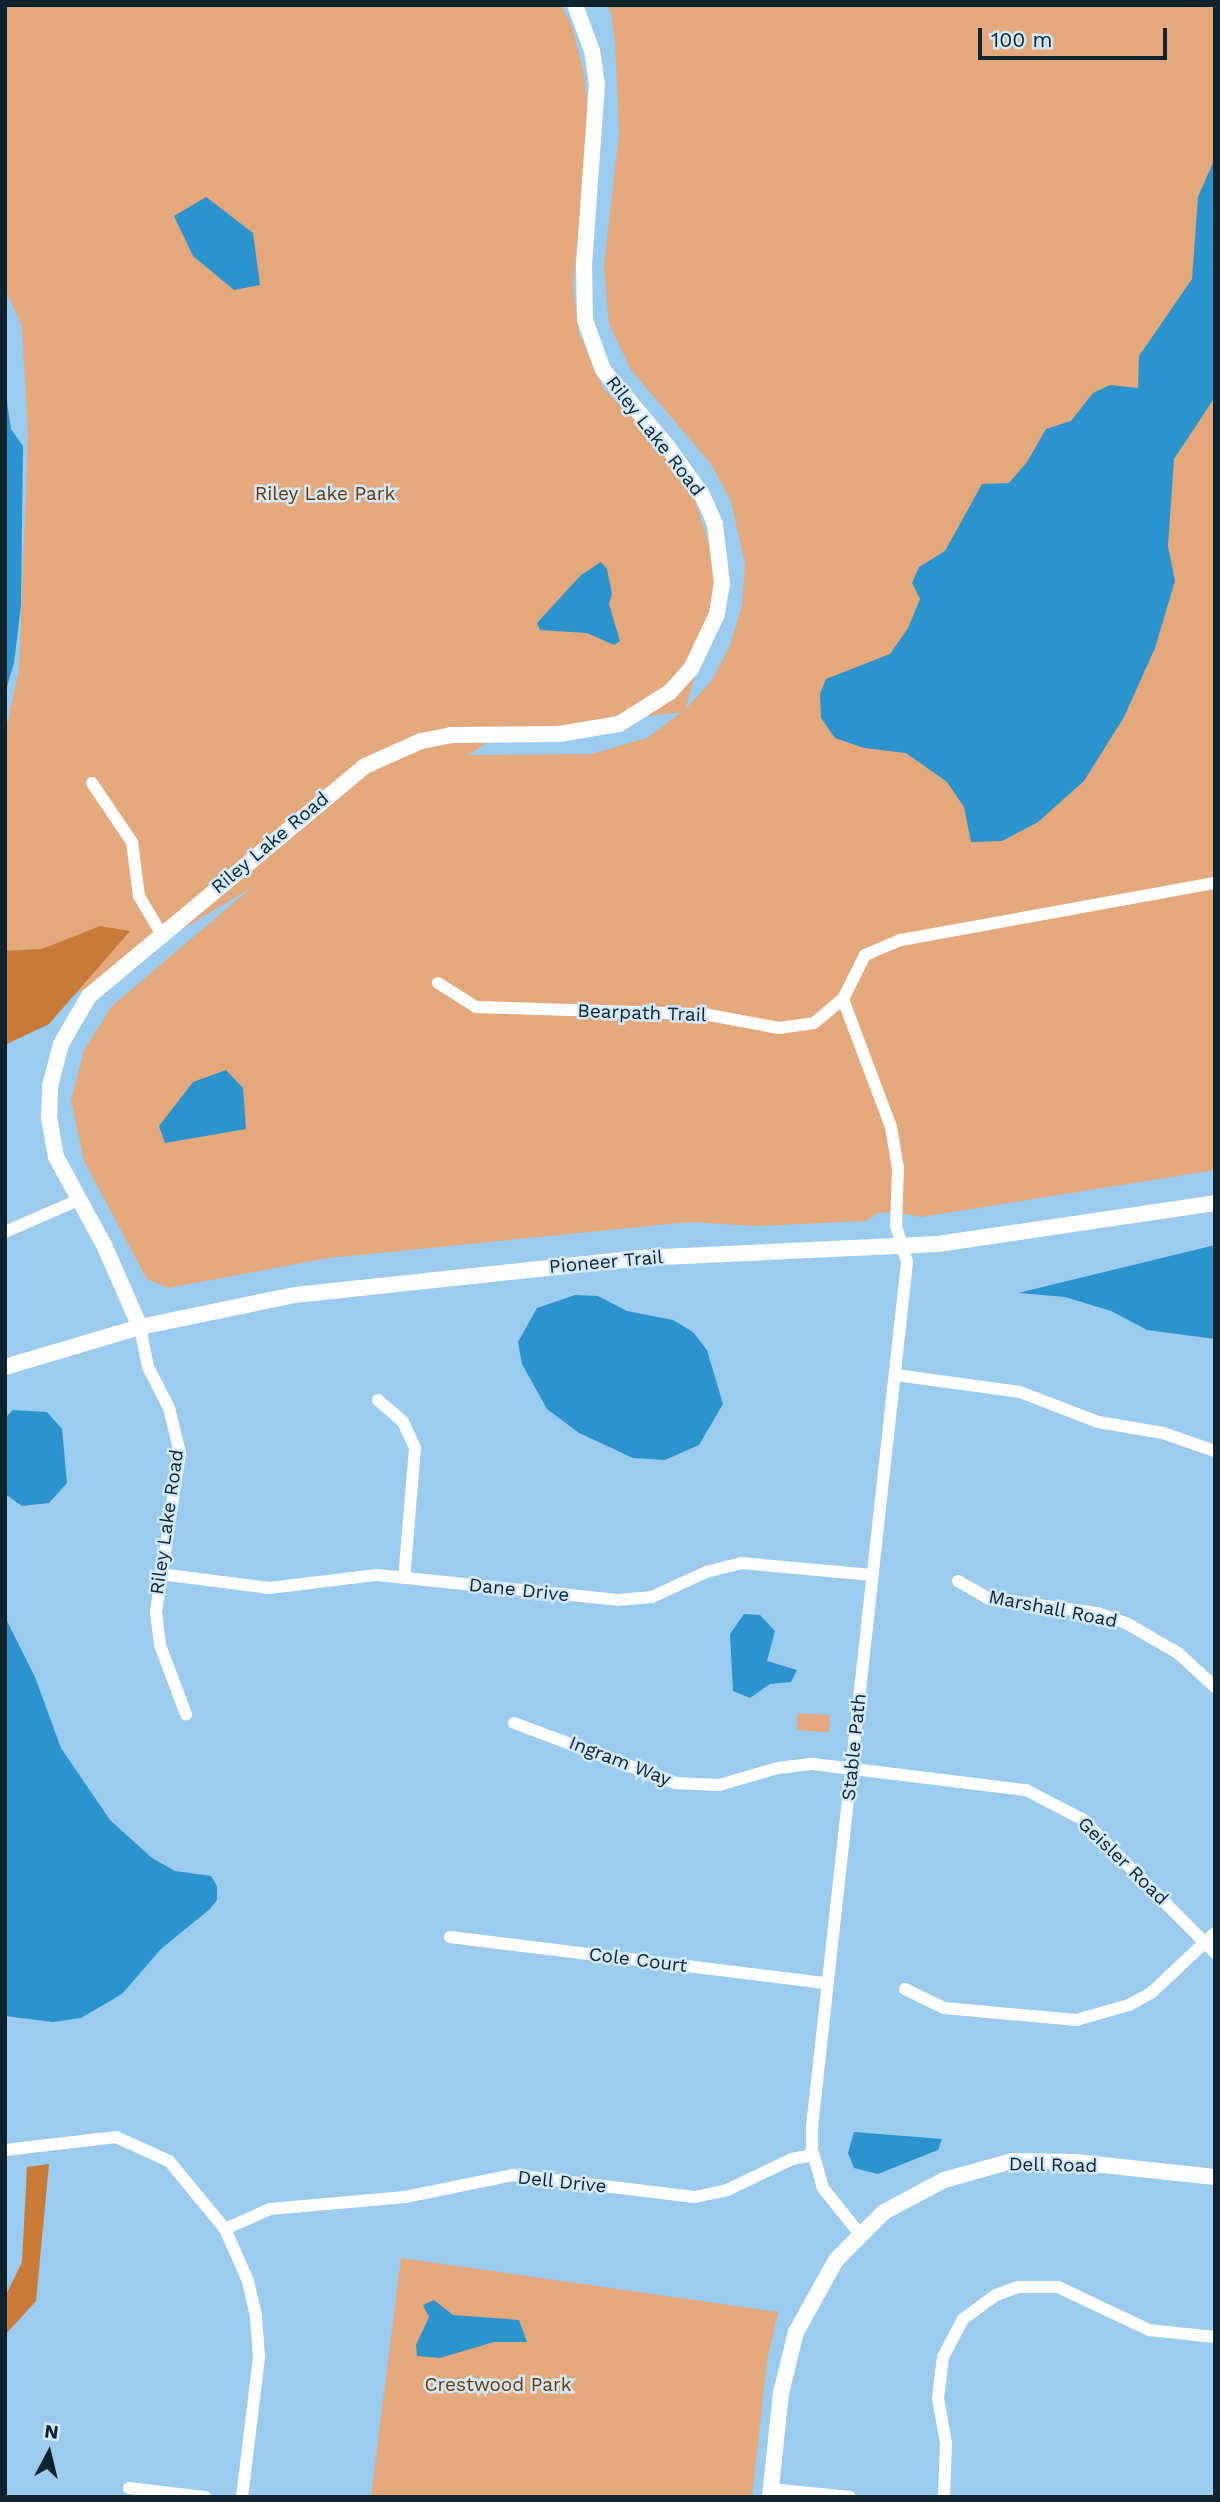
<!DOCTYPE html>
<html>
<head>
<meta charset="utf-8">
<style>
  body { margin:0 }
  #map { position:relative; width:1220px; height:2502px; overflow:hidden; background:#9bcced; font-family:"Work Sans",sans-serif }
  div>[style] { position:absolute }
  .green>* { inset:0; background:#e3a87b; transform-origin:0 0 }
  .forest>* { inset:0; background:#c87a38 }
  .water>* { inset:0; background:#2b94cd }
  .street>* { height:12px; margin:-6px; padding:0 6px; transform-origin:6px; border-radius:6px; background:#fff }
  .secondary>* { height:16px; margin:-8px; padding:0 8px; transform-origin:8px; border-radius:8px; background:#fff }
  span { translate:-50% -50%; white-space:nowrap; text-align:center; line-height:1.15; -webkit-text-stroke:5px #d1e9fa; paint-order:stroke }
  .street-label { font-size:19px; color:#0f232f }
  .park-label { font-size:19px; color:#6a3701 }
  .frame { position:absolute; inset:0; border:7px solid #0f232f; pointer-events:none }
  .north { position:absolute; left:14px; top:2418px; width:70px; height:70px; -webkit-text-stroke:5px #d1e9fa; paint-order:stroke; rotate:7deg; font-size:19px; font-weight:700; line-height:28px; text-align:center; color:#0f232f }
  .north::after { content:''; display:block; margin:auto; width:24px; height:32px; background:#0f232f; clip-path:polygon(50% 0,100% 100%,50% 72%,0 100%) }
  .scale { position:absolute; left:978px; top:28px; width:189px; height:32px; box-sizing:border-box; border:4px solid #0f232f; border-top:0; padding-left:9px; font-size:21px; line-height:24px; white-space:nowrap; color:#0f232f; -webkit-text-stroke:5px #d1e9fa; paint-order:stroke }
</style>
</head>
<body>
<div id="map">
  <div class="green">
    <div style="clip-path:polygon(evenodd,5px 5px,561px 5px,573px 29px,584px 75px,589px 120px,573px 287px,579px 333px,603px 388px,685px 470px,722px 584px,685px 710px,712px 680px,730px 646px,742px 605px,745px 564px,731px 501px,711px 464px,631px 370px,609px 324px,604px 266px,619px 134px,615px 41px,611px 12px,606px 5px,1215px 5px,1215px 1170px,921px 1217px,895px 1212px,877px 1213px,866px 1221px,757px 1226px,690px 1222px,328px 1258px,168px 1288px,147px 1279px,84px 1161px,71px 1100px,84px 1050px,112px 1006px,252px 887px,5px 1037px,5px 735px,19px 670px,28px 435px,22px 326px,5px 289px,5px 5px,682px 712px,647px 738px,592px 754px,468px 755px,502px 733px,682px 712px)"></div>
    <div style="left:798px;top:1713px;width:32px;height:17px;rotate:4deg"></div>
    <div style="clip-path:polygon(401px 2258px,778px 2312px,767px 2361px,752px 2497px,371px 2497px)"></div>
  </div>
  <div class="forest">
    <div style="clip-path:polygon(100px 926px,130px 931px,49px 1024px,5px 1045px,5px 951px,42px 949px)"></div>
    <div style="clip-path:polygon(49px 2164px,36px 2301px,5px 2335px,5px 2297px,22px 2262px,27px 2167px)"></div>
  </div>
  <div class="water">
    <div style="clip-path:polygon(1215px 158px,1215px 397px,1174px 459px,1168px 546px,1175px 581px,1155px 648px,1124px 717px,1084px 781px,1038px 822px,1002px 841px,971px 842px,964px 807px,947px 782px,906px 753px,864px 748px,835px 738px,821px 718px,820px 694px,826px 679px,890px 654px,908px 628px,920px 599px,912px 583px,919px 567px,945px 551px,982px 484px,1009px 483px,1027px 462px,1046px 429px,1071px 421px,1093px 393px,1110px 385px,1138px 388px,1139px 356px,1192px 279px,1198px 197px)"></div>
    <div style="clip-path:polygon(206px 197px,253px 233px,260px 285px,234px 290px,193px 256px,174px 216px)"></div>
    <div style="clip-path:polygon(5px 388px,11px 429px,23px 446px,21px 605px,14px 663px,5px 693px)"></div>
    <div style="clip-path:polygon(601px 562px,607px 569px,612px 594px,609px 604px,620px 641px,614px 645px,587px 633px,540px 630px,537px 623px,581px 575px)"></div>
    <div style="clip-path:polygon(226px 1070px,243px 1088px,246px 1129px,165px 1143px,159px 1126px,193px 1082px)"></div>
    <div style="clip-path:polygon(1215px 1245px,1215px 1339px,1147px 1330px,1111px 1311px,1065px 1297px,1018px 1293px)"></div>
    <div style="clip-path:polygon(575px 1295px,598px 1296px,627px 1311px,673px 1320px,693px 1332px,707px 1350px,723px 1404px,699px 1445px,665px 1460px,633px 1458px,579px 1433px,547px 1409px,522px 1364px,518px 1342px,537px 1308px)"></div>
    <div style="clip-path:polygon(13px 1410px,47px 1412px,62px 1429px,67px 1483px,49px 1503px,22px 1506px,5px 1494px,5px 1418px)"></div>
    <div style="clip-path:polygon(744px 1614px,760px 1615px,775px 1631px,767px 1661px,797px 1670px,791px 1682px,770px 1684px,750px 1698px,733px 1691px,730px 1634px)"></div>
    <div style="clip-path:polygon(5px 1617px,35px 1677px,61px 1748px,110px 1820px,152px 1858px,175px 1871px,211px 1876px,217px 1886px,217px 1900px,210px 1909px,161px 1949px,122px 1994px,81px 2018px,53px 2022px,5px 2016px)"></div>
    <div style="clip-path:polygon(854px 2132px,942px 2139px,938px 2150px,878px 2174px,854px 2168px,848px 2153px)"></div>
    <div style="clip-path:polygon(434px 2300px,453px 2315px,519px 2320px,527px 2342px,494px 2342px,440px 2358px,417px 2356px,416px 2345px,429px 2317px,423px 2305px)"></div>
  </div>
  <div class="street">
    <div style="left:92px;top:783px;width:71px;rotate:55.9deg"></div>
    <div style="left:132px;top:842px;width:54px;rotate:82.6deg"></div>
    <div style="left:139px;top:896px;width:43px;rotate:59.3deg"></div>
    <div style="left:438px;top:983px;width:45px;rotate:32.3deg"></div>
    <div style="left:476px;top:1007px;width:228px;rotate:1.8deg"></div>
    <div style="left:704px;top:1014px;width:76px;rotate:10.6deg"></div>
    <div style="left:779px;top:1028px;width:35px;rotate:-8deg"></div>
    <div style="left:814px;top:1023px;width:38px;rotate:-40deg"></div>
    <div style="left:5px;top:1232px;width:77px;rotate:-23.6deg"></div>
    <div style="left:140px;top:1327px;width:41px;rotate:78.7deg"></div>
    <div style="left:148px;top:1367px;width:46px;rotate:62.9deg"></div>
    <div style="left:169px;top:1408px;width:46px;rotate:76.3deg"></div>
    <div style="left:180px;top:1453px;width:161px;rotate:98.6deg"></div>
    <div style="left:156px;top:1612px;width:33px;rotate:83deg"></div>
    <div style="left:160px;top:1645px;width:74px;rotate:69.4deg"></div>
    <div style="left:896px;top:1375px;width:125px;rotate:7.8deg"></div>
    <div style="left:1020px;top:1392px;width:84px;rotate:21deg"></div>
    <div style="left:1098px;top:1422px;width:66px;rotate:9.6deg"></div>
    <div style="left:1163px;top:1433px;width:55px;rotate:19.1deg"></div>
    <div style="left:378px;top:1400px;width:33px;rotate:41deg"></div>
    <div style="left:403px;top:1422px;width:29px;rotate:65deg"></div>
    <div style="left:415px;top:1448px;width:130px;rotate:94.8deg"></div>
    <div style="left:160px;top:1574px;width:110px;rotate:7.3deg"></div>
    <div style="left:269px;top:1588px;width:109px;rotate:-6.9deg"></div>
    <div style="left:377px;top:1575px;width:242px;rotate:5.9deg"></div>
    <div style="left:618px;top:1600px;width:34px;rotate:-5deg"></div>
    <div style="left:652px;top:1597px;width:60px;rotate:-24.8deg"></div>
    <div style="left:706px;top:1572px;width:36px;rotate:-14deg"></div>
    <div style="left:741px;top:1563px;width:132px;rotate:5.2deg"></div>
    <div style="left:958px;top:1581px;width:34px;rotate:30deg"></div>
    <div style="left:988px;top:1598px;width:110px;rotate:7.8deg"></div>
    <div style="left:1097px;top:1613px;width:31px;rotate:19deg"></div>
    <div style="left:1126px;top:1623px;width:60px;rotate:30deg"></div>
    <div style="left:1178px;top:1653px;width:50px;rotate:42.6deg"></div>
    <div style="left:514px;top:1723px;width:172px;rotate:20.4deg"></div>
    <div style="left:675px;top:1783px;width:44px;rotate:2.6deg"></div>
    <div style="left:719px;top:1785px;width:61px;rotate:-16.1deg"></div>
    <div style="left:778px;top:1768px;width:35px;rotate:-7deg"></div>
    <div style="left:813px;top:1764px;width:215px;rotate:7deg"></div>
    <div style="left:1026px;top:1790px;width:63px;rotate:27.4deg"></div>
    <div style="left:1082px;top:1819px;width:189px;rotate:45.2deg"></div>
    <div style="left:450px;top:1937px;width:379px;rotate:7deg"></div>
    <div style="left:905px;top:1989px;width:43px;rotate:26deg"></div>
    <div style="left:944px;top:2008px;width:133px;rotate:5.2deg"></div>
    <div style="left:1076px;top:2020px;width:55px;rotate:-15.8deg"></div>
    <div style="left:1129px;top:2005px;width:26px;rotate:-29deg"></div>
    <div style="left:1152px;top:1992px;width:86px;rotate:-43.1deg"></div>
    <div style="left:5px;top:2150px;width:112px;rotate:-6.7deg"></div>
    <div style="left:116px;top:2137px;width:58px;rotate:24.4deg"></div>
    <div style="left:169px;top:2161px;width:88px;rotate:50.5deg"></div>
    <div style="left:225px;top:2229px;width:57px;rotate:66.1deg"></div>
    <div style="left:248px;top:2281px;width:37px;rotate:77deg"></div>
    <div style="left:256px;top:2317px;width:40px;rotate:85.7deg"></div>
    <div style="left:259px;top:2357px;width:141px;rotate:96.9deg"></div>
    <div style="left:225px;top:2229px;width:49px;rotate:-24deg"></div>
    <div style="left:270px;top:2209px;width:136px;rotate:-5.1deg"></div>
    <div style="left:405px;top:2197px;width:110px;rotate:-11.5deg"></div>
    <div style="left:513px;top:2175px;width:183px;rotate:6.9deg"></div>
    <div style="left:695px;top:2197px;width:33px;rotate:-12deg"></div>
    <div style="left:727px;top:2190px;width:72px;rotate:-25.5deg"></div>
    <div style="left:792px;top:2159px;width:21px;rotate:-11deg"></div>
    <div style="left:859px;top:2233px;width:58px;rotate:-128.7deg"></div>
    <div style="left:823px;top:2188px;width:41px;rotate:-105.8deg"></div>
    <div style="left:812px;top:2149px;width:22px;rotate:-90deg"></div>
    <div style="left:812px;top:2127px;width:870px;rotate:-83.73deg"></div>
    <div style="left:907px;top:1262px;width:38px;rotate:-107deg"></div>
    <div style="left:896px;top:1226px;width:58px;rotate:-88deg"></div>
    <div style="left:898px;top:1168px;width:42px;rotate:-99.7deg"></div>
    <div style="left:891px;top:1127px;width:137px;rotate:-110.6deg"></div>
    <div style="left:843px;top:999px;width:49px;rotate:-63.4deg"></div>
    <div style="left:865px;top:955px;width:39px;rotate:-23deg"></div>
    <div style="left:901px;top:940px;width:319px;rotate:-10.3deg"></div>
    <div style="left:129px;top:2488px;width:77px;rotate:6.8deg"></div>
    <div style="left:771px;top:2489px;width:79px;rotate:5.8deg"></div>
    <div style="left:944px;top:2497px;width:54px;rotate:-87.9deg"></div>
    <div style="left:946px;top:2443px;width:46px;rotate:-100.1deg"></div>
    <div style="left:938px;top:2398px;width:41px;rotate:-83deg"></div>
    <div style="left:943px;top:2357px;width:43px;rotate:-62.2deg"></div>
    <div style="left:963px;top:2319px;width:41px;rotate:-36deg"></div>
    <div style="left:996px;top:2295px;width:23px;rotate:-20deg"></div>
    <div style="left:1018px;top:2287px;width:40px"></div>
    <div style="left:1058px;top:2287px;width:101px;rotate:25.3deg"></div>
    <div style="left:1149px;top:2330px;width:66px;rotate:6.1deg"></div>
  </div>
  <div class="secondary">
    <div style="left:140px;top:1327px;width:90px;rotate:-113.7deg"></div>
    <div style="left:104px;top:1245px;width:100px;rotate:-118.6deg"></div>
    <div style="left:56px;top:1157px;width:39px;rotate:-100deg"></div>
    <div style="left:49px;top:1119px;width:33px;rotate:-88deg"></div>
    <div style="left:50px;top:1086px;width:43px;rotate:-75.3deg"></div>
    <div style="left:61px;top:1044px;width:56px;rotate:-59.7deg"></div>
    <div style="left:89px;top:996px;width:359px;rotate:-39.8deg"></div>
    <div style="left:365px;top:766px;width:61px;rotate:-24.1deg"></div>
    <div style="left:421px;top:741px;width:31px;rotate:-11deg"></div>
    <div style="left:451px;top:735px;width:108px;rotate:-0.5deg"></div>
    <div style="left:559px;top:734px;width:61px;rotate:-9.5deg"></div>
    <div style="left:619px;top:724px;width:60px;rotate:-32.1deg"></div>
    <div style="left:670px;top:692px;width:31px;rotate:-48deg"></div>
    <div style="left:691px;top:669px;width:61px;rotate:-64.7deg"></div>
    <div style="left:717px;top:614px;width:30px;rotate:-81deg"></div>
    <div style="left:722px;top:584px;width:60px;rotate:-96.7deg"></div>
    <div style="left:715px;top:524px;width:32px;rotate:-114deg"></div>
    <div style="left:702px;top:495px;width:60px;rotate:-125.5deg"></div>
    <div style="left:667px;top:446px;width:99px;rotate:-130.1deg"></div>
    <div style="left:603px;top:370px;width:53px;rotate:-109.8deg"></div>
    <div style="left:585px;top:320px;width:55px;rotate:-91deg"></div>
    <div style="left:584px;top:265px;width:180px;rotate:-85.9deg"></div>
    <div style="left:597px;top:85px;width:34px;rotate:-98deg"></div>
    <div style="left:592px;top:51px;width:49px;rotate:-110.3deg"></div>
    <div style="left:5px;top:1367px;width:141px;rotate:-16.5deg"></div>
    <div style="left:140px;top:1327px;width:158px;rotate:-11.7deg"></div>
    <div style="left:295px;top:1295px;width:348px;rotate:-6.1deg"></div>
    <div style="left:641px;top:1258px;width:297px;rotate:-2.7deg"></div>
    <div style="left:938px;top:1244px;width:280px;rotate:-8.4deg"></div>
    <div style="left:770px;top:2497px;width:105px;rotate:-84deg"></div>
    <div style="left:781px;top:2393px;width:63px;rotate:-76.2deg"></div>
    <div style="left:796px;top:2332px;width:82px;rotate:-60.9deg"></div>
    <div style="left:836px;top:2260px;width:68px;rotate:-45deg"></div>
    <div style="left:884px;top:2212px;width:68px;rotate:-28.1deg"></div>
    <div style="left:944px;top:2180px;width:71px;rotate:-15.6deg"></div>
    <div style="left:1012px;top:2161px;width:63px;rotate:0.9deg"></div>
    <div style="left:1075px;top:2162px;width:141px;rotate:6.1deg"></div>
  </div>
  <div class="street-label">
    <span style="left:655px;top:436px;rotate:52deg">Riley Lake Road</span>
    <span style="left:270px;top:843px;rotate:-40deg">Riley Lake Road</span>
    <span style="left:642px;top:1013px;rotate:2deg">Bearpath Trail</span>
    <span style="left:606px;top:1262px;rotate:-5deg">Pioneer Trail</span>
    <span style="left:167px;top:1522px;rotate:-82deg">Riley Lake Road</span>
    <span style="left:519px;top:1590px;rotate:6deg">Dane Drive</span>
    <span style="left:1053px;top:1609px;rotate:11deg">Marshall Road</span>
    <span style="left:854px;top:1747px;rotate:-84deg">Stable Path</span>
    <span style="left:620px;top:1761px;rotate:21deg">Ingram Way</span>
    <span style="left:1123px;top:1861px;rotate:44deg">Geisler Road</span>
    <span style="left:638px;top:1960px;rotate:7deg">Cole Court</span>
    <span style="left:1053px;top:2165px;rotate:1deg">Dell Road</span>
    <span style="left:562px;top:2182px;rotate:6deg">Dell Drive</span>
  </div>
  <div class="park-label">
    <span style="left:325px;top:494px">Riley Lake Park</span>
    <span style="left:498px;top:2385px">Crestwood Park</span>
  </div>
  <div class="frame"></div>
  <div class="north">N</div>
  <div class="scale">100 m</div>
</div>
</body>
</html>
